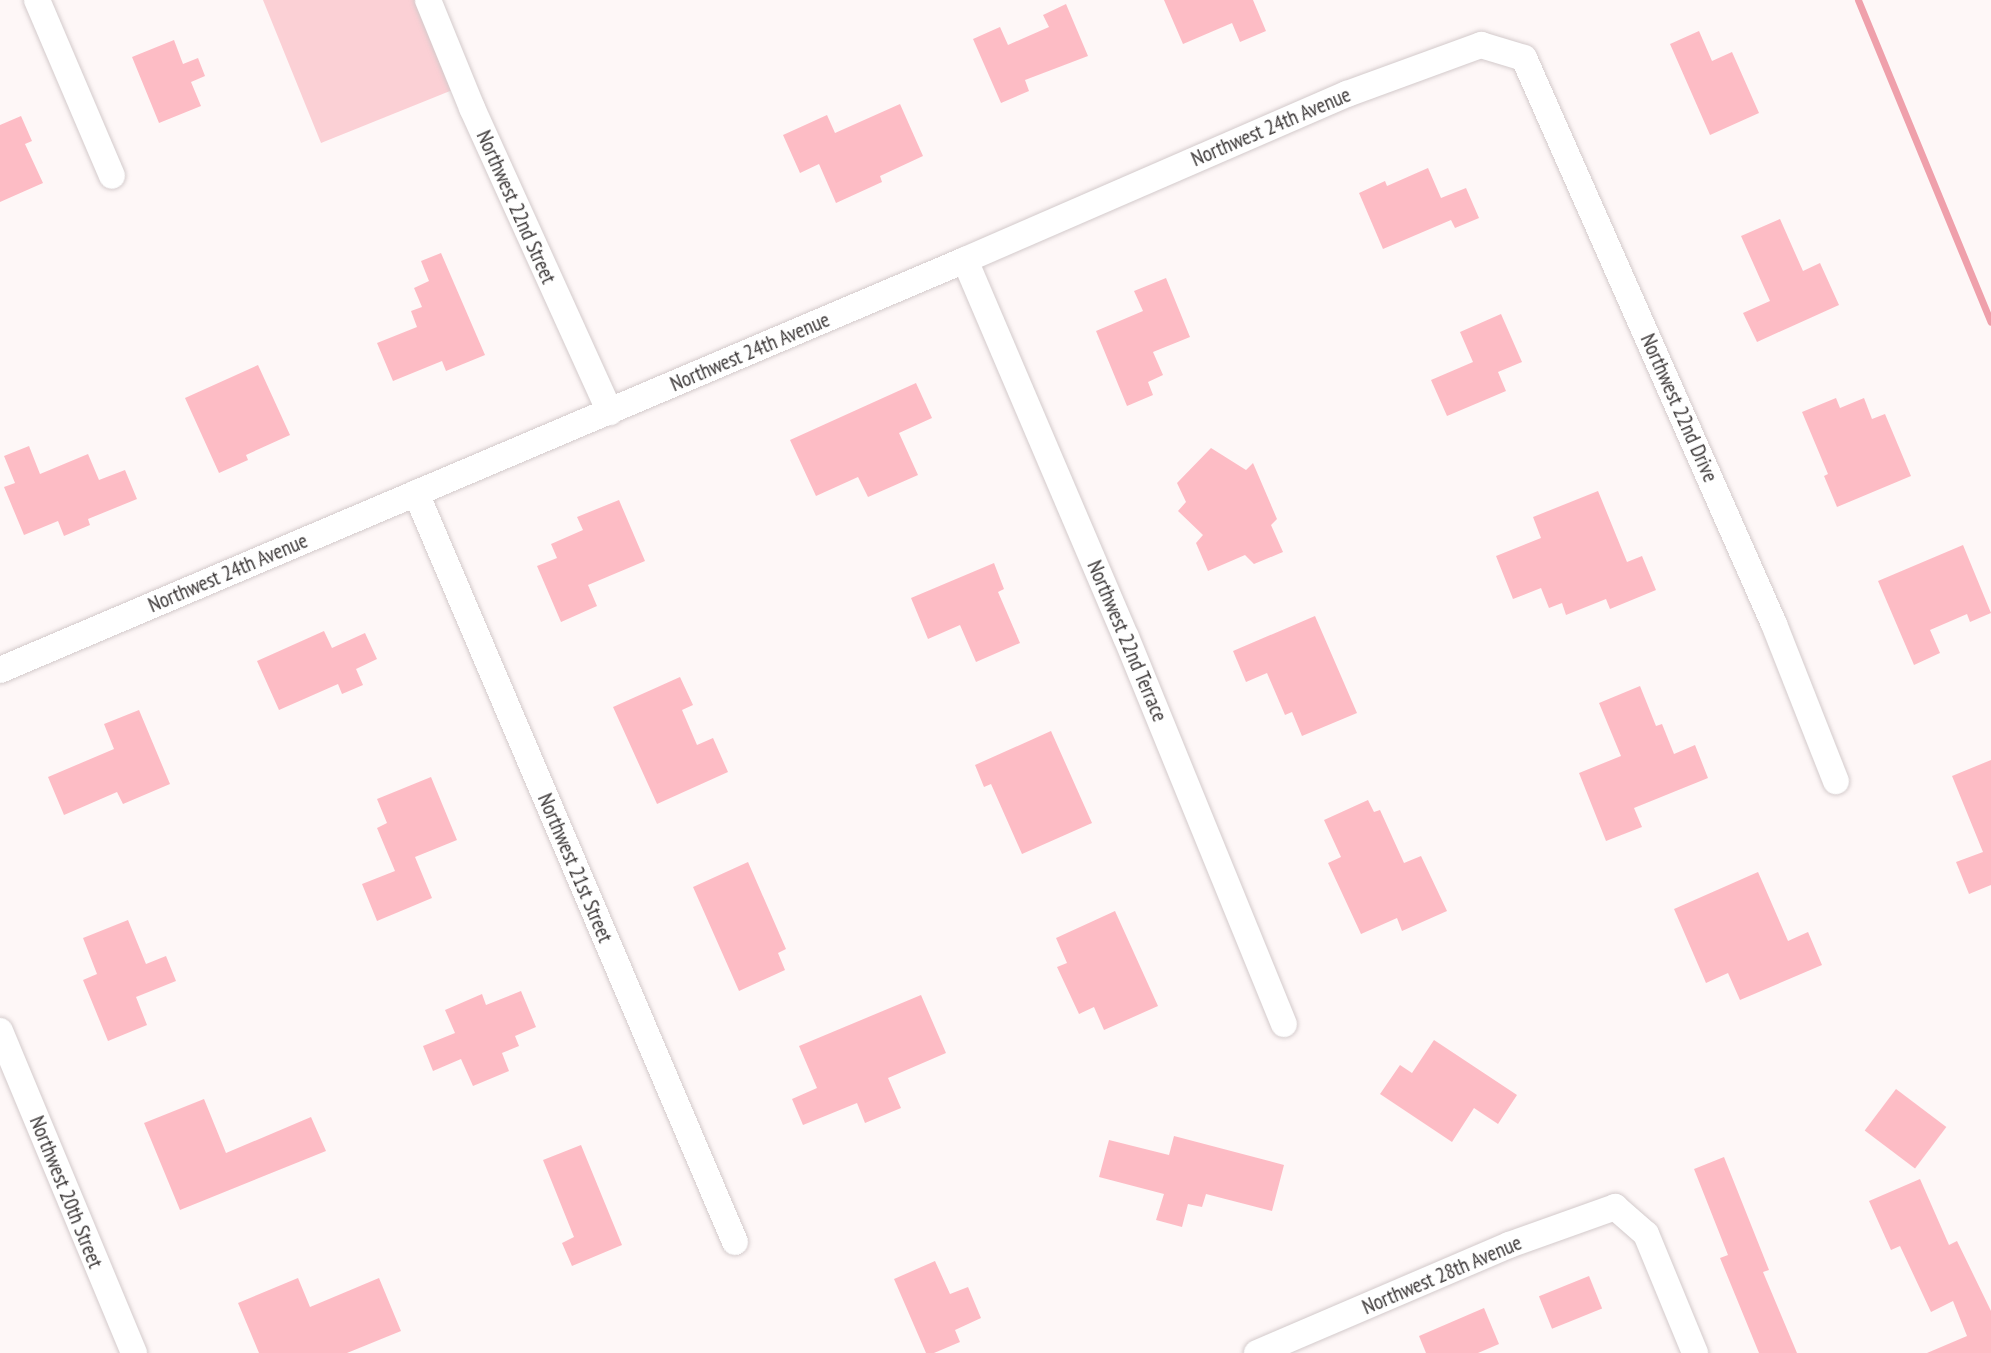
<!DOCTYPE html>
<html>
<head>
<meta charset="utf-8">
<style>
  body { margin:0 }
  #map { position:relative; width:1991px; height:1353px; overflow:hidden; background:#fef7f7; font-family:"PT Sans Narrow",sans-serif }
  div>[style] { position:absolute }
  .green>* { inset:0; background:#fbd0d5 }
  .stream>* { height:7px; margin:-3.5px; padding:0 3.5px; transform-origin:3.5px; border-radius:3.5px; background:#efa0ab }
  .building>* { inset:0; background:#fdbcc5; transform-origin:0 0 }
  .roads { filter:drop-shadow(0 0 2px #d3cacb) drop-shadow(0 0 2px #d3cacb) }
  .street>* { height:26px; margin:-13px; padding:0 13px; transform-origin:13px; border-radius:13px; background:#fff }
  span { translate:-50% -50%; white-space:nowrap; text-align:center; line-height:1.15; -webkit-text-stroke:7px #fff; paint-order:stroke }
  .street-label { font-size:21px; color:#3d3939 }
</style>
</head>
<body>
<div id="map">
  <div class="green">
    <div style="clip-path:polygon(263px 0,419px 0,455px 89px,321px 143px)"></div>
  </div>
  <div class="stream">
    <div style="left:1858px;top:0;width:348px;rotate:67.6deg"></div>
  </div>
  <div class="building">
    <div style="clip-path:polygon(1164px 0,1253px 0,1266px 31px,1240px 42px,1232px 23px,1183px 44px)"></div>
    <div style="clip-path:polygon(1066px 4px,1088px 56px,1025px 80px,1029px 91px,1001px 103px,973px 39px,1000px 27px,1008px 45px,1049px 27px,1043px 15px)"></div>
    <div style="clip-path:polygon(1699px 31px,1712px 61px,1732px 52px,1759px 113px,1710px 135px,1670px 44px)"></div>
    <div style="clip-path:polygon(174px 40px,183px 64px,198px 58px,205px 76px,191px 82px,201px 106px,159px 123px,132px 57px)"></div>
    <div style="clip-path:polygon(900px 104px,923px 156px,880px 176px,882px 182px,836px 203px,819px 164px,800px 173px,783px 135px,827px 115px,835px 133px)"></div>
    <div style="clip-path:polygon(21px 116px,32px 141px,25px 144px,43px 183px,0 202px,0 125px)"></div>
    <div style="clip-path:polygon(1428px 168px,1441px 198px,1466px 188px,1479px 218px,1455px 228px,1451px 220px,1383px 249px,1359px 193px,1385px 181px,1387px 186px)"></div>
    <div style="clip-path:polygon(1780px 219px,1803px 271px,1820px 263px,1839px 305px,1757px 342px,1743px 313px,1770px 301px,1741px 236px)"></div>
    <div style="clip-path:polygon(441px 253px,485px 355px,446px 371px,442px 361px,393px 381px,377px 343px,417px 327px,411px 311px,422px 307px,414px 288px,429px 281px,421px 261px)"></div>
    <div style="clip-path:polygon(1166px 278px,1190px 337px,1153px 352px,1163px 375px,1148px 382px,1153px 395px,1127px 406px,1096px 331px,1143px 311px,1134px 291px)"></div>
    <div style="clip-path:polygon(1501px 314px,1522px 362px,1498px 372px,1506px 391px,1447px 416px,1431px 380px,1473px 362px,1460px 332px)"></div>
    <div style="clip-path:polygon(258px 365px,290px 435px,246px 455px,248px 460px,219px 473px,185px 398px)"></div>
    <div style="clip-path:polygon(916px 383px,932px 418px,899px 433px,918px 475px,868px 497px,858px 477px,816px 496px,790px 440px)"></div>
    <div style="clip-path:polygon(1836px 398px,1840px 408px,1864px 398px,1872px 419px,1885px 414px,1911px 476px,1837px 507px,1824px 476px,1828px 474px,1802px 412px)"></div>
    <div style="clip-path:polygon(29px 446px,40px 474px,88px 454px,99px 480px,125px 470px,137px 499px,88px 519px,90px 525px,64px 536px,58px 521px,24px 535px,4px 487px,15px 483px,4px 456px)"></div>
    <div style="clip-path:polygon(1211px 448px,1246px 470px,1253px 463px,1277px 519px,1271px 525px,1283px 552px,1254px 564px,1245px 555px,1208px 571px,1196px 543px,1203px 535px,1178px 511px,1186px 502px,1177px 483px)"></div>
    <div style="clip-path:polygon(1598px 491px,1627px 562px,1642px 556px,1656px 590px,1610px 609px,1606px 599px,1566px 615px,1562px 603px,1549px 608px,1541px 588px,1513px 599px,1496px 556px,1541px 538px,1533px 517px)"></div>
    <div style="clip-path:polygon(619px 500px,645px 561px,588px 585px,597px 606px,561px 622px,537px 566px,557px 558px,551px 544px,583px 530px,577px 517px)"></div>
    <div style="clip-path:polygon(1963px 545px,1991px 613px,1970px 622px,1967px 614px,1930px 630px,1940px 653px,1914px 665px,1878px 581px)"></div>
    <div style="clip-path:polygon(994px 563px,1004px 589px,998px 592px,1020px 643px,976px 662px,960px 625px,928px 639px,911px 598px)"></div>
    <div style="clip-path:polygon(1315px 616px,1357px 713px,1302px 736px,1292px 712px,1285px 715px,1267px 673px,1246px 682px,1233px 651px)"></div>
    <div style="clip-path:polygon(324px 631px,332px 648px,365px 633px,377px 659px,356px 669px,363px 685px,342px 694px,338px 684px,279px 710px,257px 661px)"></div>
    <div style="clip-path:polygon(680px 677px,693px 705px,682px 710px,697px 745px,713px 738px,728px 772px,657px 804px,613px 707px)"></div>
    <div style="clip-path:polygon(1640px 686px,1656px 726px,1662px 724px,1674px 754px,1695px 745px,1708px 778px,1634px 808px,1642px 827px,1606px 841px,1579px 773px,1621px 756px,1599px 703px)"></div>
    <div style="clip-path:polygon(139px 710px,170px 784px,123px 804px,117px 792px,64px 815px,48px 777px,114px 749px,104px 724px)"></div>
    <div style="clip-path:polygon(1051px 731px,1092px 823px,1022px 854px,991px 784px,984px 787px,975px 765px)"></div>
    <div style="clip-path:polygon(1991px 760px,1991px 885px,1969px 894px,1956px 862px,1983px 852px,1952px 776px)"></div>
    <div style="clip-path:polygon(431px 777px,457px 840px,415px 857px,432px 898px,377px 921px,362px 884px,395px 871px,377px 828px,387px 823px,377px 799px)"></div>
    <div style="clip-path:polygon(1368px 800px,1374px 812px,1380px 810px,1404px 863px,1421px 856px,1447px 911px,1402px 931px,1397px 918px,1361px 934px,1328px 863px,1341px 857px,1324px 820px)"></div>
    <div style="clip-path:polygon(748px 862px,786px 949px,778px 953px,785px 970px,739px 991px,693px 887px)"></div>
    <div style="clip-path:polygon(1758px 872px,1788px 941px,1808px 932px,1822px 965px,1740px 1000px,1728px 973px,1706px 983px,1674px 909px)"></div>
    <div style="clip-path:polygon(1115px 911px,1158px 1006px,1104px 1030px,1094px 1007px,1079px 1014px,1057px 967px,1067px 963px,1056px 938px)"></div>
    <div style="clip-path:polygon(128px 920px,146px 964px,166px 956px,176px 981px,136px 997px,147px 1025px,108px 1041px,83px 980px,97px 974px,83px 938px)"></div>
    <div style="clip-path:polygon(521px 991px,536px 1027px,515px 1036px,519px 1046px,502px 1053px,509px 1071px,473px 1086px,461px 1059px,433px 1071px,423px 1046px,455px 1033px,445px 1010px,482px 994px,486px 1005px)"></div>
    <div style="clip-path:polygon(921px 995px,946px 1053px,888px 1078px,901px 1108px,865px 1123px,857px 1103px,803px 1125px,792px 1099px,817px 1088px,799px 1046px)"></div>
    <div style="clip-path:polygon(1434px 1040px,1517px 1095px,1498px 1124px,1474px 1108px,1452px 1142px,1380px 1094px,1400px 1065px,1412px 1073px)"></div>
    <div style="left:1896px;top:1089px;width:63px;height:52px;rotate:37deg"></div>
    <div style="clip-path:polygon(204px 1099px,226px 1153px,311px 1117px,326px 1151px,180px 1210px,144px 1123px)"></div>
    <div style="clip-path:polygon(1174px 1136px,1284px 1165px,1272px 1211px,1206px 1194px,1202px 1207px,1188px 1204px,1182px 1227px,1156px 1220px,1164px 1194px,1099px 1177px,1109px 1140px,1169px 1155px)"></div>
    <div style="clip-path:polygon(581px 1145px,622px 1245px,572px 1266px,562px 1243px,574px 1237px,543px 1160px)"></div>
    <div style="clip-path:polygon(1724px 1157px,1769px 1270px,1763px 1272px,1797px 1353px,1759px 1353px,1720px 1258px,1728px 1255px,1694px 1169px)"></div>
    <div style="clip-path:polygon(1920px 1179px,1949px 1245px,1957px 1241px,1991px 1311px,1991px 1353px,1927px 1353px,1967px 1336px,1953px 1301px,1931px 1312px,1900px 1246px,1891px 1250px,1869px 1201px)"></div>
    <div style="clip-path:polygon(935px 1261px,950px 1294px,968px 1287px,981px 1318px,955px 1330px,960px 1342px,934px 1353px,926px 1353px,894px 1279px)"></div>
    <div style="left:1589px;top:1276px;width:35px;height:54px;rotate:68deg"></div>
    <div style="clip-path:polygon(298px 1278px,310px 1307px,379px 1278px,401px 1331px,347px 1353px,259px 1353px,238px 1303px)"></div>
    <div style="clip-path:polygon(1484px 1308px,1499px 1344px,1478px 1353px,1426px 1353px,1419px 1336px)"></div>
  </div>
  <div class="roads">
    <div class="street">
      <div style="left:37px;top:0;width:191px;rotate:66.9deg"></div>
      <div style="left:428px;top:0;width:117px;rotate:67.8deg"></div>
      <div style="left:472px;top:108px;width:334px;rotate:65.6deg"></div>
      <div style="left:965px;top:260px;width:410px;rotate:66.9deg"></div>
      <div style="left:1126px;top:637px;width:418px;rotate:67.8deg"></div>
      <div style="left:416px;top:493px;width:814px;rotate:66.93deg"></div>
      <div style="left:0;top:670px;width:1048px;rotate:-23.02deg"></div>
      <div style="left:965px;top:260px;width:417px;rotate:-23.5deg"></div>
      <div style="left:1347px;top:94px;width:143px;rotate:-20.1deg"></div>
      <div style="left:1481px;top:45px;width:45px;rotate:16.8deg"></div>
      <div style="left:1524px;top:58px;width:619px;rotate:66.17deg"></div>
      <div style="left:1774px;top:624px;width:169px;rotate:68.5deg"></div>
      <div style="left:0;top:1031px;width:349px;rotate:67.4deg"></div>
      <div style="left:1257px;top:1353px;width:274px;rotate:-23.2deg"></div>
      <div style="left:1509px;top:1245px;width:113px;rotate:-19.7deg"></div>
      <div style="left:1615px;top:1207px;width:41px;rotate:41.1deg"></div>
      <div style="left:1646px;top:1234px;width:129px;rotate:67.6deg"></div>
    </div>
  </div>
  <div class="street-label">
    <span style="left:1271px;top:127px;rotate:-23deg">Northwest 24th Avenue</span>
    <span style="left:516px;top:207px;rotate:66deg">Northwest 22nd Street</span>
    <span style="left:750px;top:352px;rotate:-23deg">Northwest 24th Avenue</span>
    <span style="left:1679px;top:408px;rotate:66deg">Northwest 22nd Drive</span>
    <span style="left:228px;top:573px;rotate:-23deg">Northwest 24th Avenue</span>
    <span style="left:1127px;top:641px;rotate:67deg">Northwest 22nd Terrace</span>
    <span style="left:575px;top:868px;rotate:67deg">Northwest 21st Street</span>
    <span style="left:66px;top:1192px;rotate:68deg">Northwest 20th Street</span>
    <span style="left:1442px;top:1275px;rotate:-23deg">Northwest 28th Avenue</span>
  </div>
</div>
</body>
</html>
